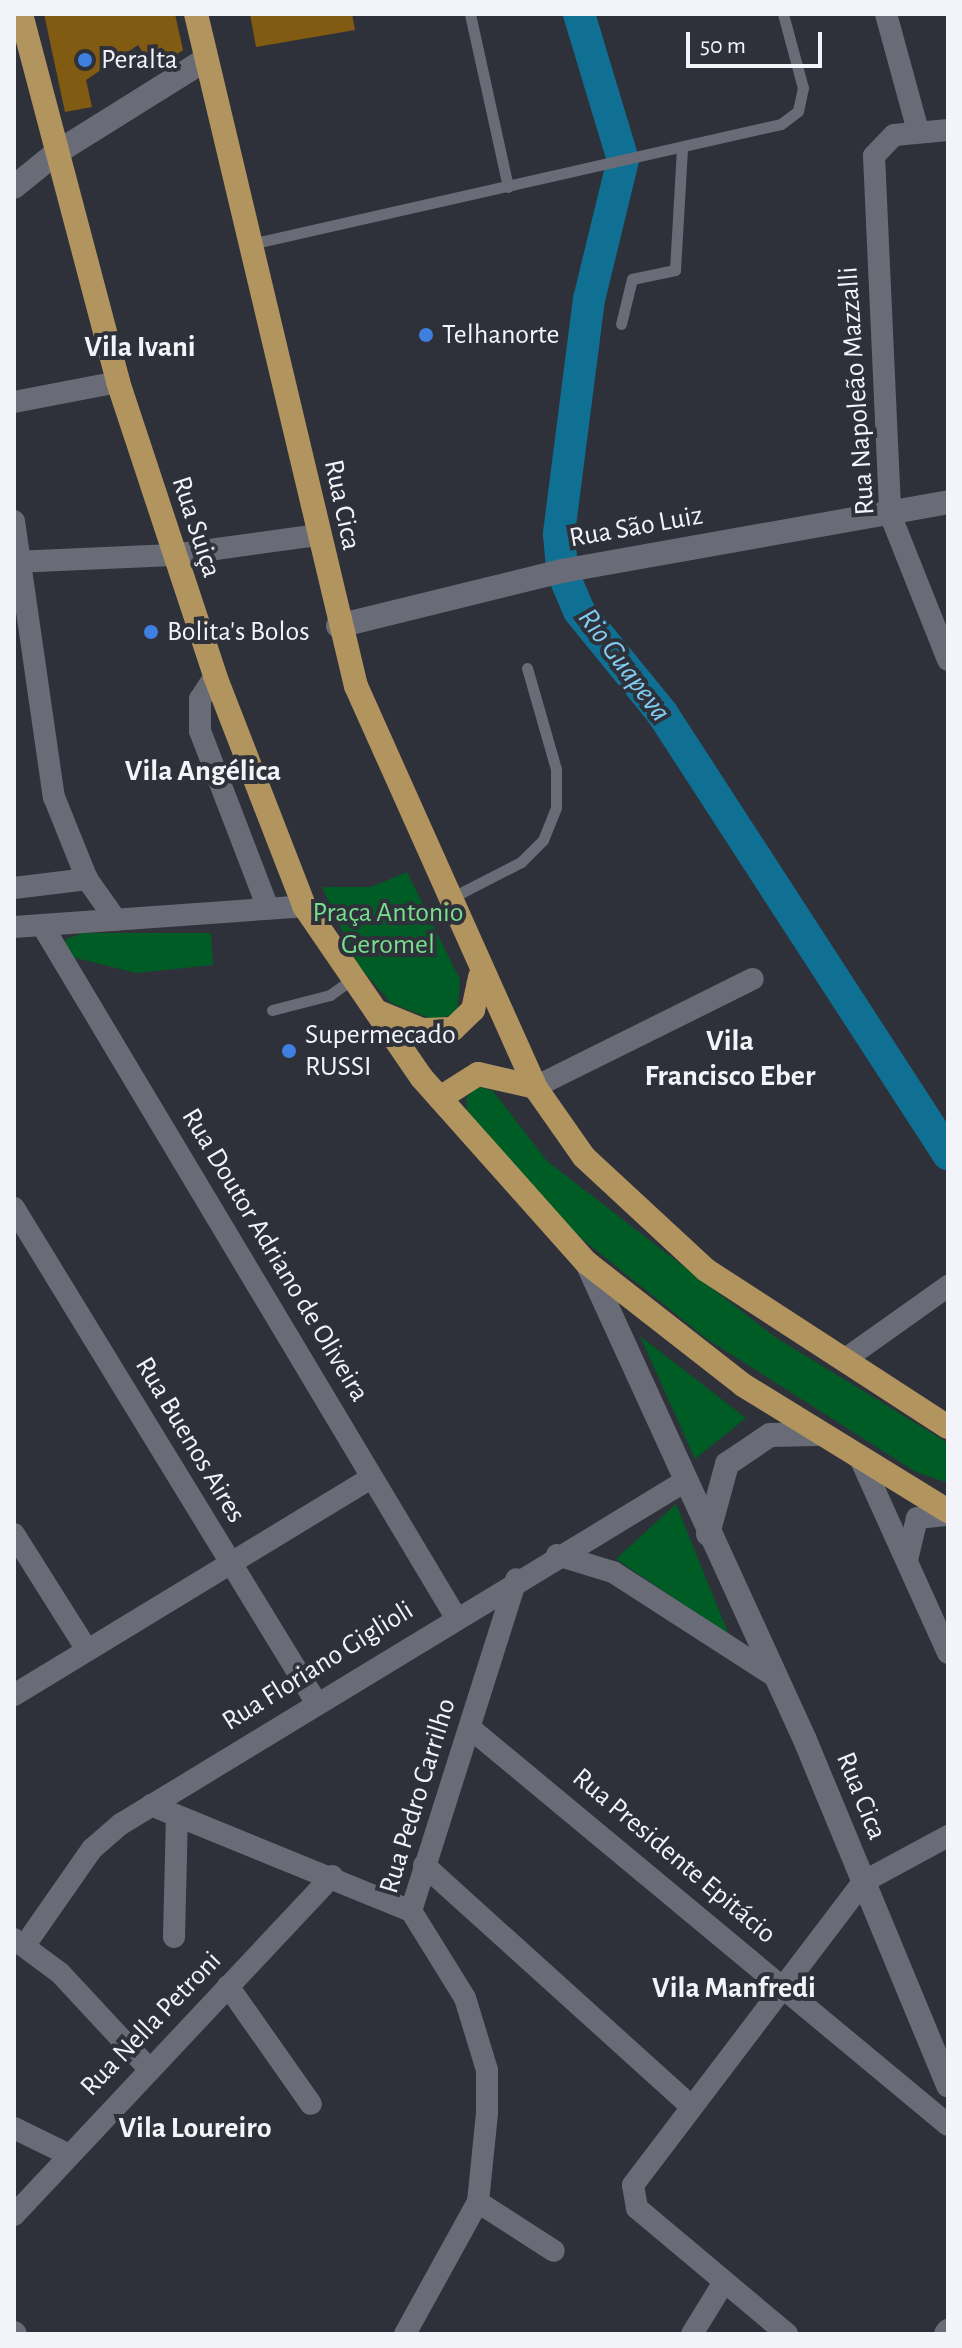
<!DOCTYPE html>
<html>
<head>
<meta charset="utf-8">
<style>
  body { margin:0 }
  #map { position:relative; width:962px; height:2348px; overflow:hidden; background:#2f313a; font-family:"Alegreya Sans",sans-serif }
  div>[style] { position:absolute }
  .green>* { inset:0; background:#005c25 }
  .river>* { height:32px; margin:-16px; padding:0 16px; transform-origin:16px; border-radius:16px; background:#0f7093 }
  .building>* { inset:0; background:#815b11 }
  .lane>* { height:11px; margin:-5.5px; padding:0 5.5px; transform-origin:5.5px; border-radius:5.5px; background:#696c76 }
  .street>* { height:22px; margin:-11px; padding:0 11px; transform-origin:11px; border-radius:11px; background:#696c76 }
  .secondary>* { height:24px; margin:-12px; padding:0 12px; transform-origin:12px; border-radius:12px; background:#696c76 }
  .primary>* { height:24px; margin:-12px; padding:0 12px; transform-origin:12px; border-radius:12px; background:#b2945f }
  .dots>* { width:22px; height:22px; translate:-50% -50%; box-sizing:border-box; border:4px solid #2f313a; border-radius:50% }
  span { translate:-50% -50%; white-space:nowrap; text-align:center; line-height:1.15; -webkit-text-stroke:8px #2f313a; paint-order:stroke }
  .poi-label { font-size:28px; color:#f2f4fa }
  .left { translate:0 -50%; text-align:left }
  .street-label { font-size:28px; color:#f2f4fa }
  .park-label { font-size:28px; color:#75df8d }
  .neighbourhood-label { font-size:30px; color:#f2f4fa; font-weight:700 }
  .water-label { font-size:30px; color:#81cdf1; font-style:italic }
  .frame { position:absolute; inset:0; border:16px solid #f2f4fa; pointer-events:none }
  .scale { position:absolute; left:686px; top:32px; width:136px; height:36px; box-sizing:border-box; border:4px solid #f2f4fa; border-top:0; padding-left:10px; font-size:24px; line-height:28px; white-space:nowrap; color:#f2f4fa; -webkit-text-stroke:6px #2f313a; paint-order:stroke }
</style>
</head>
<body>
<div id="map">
  <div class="green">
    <div style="clip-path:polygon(407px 872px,460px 980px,457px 1013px,434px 1020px,391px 1003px,358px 965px,322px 887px,371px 887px)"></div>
    <div style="clip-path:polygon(83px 933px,211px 933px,213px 965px,136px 973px,64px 955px,66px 939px)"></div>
    <div style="clip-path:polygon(477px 1086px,493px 1091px,547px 1161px,775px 1337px,948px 1443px,948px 1483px,916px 1472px,707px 1339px,572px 1231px,467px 1116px,466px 1098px)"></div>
    <div style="clip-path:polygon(640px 1336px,746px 1418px,695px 1459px)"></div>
    <div style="clip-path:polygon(676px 1504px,729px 1635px,616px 1559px)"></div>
  </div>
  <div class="river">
    <div style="left:579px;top:14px;width:152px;rotate:73.2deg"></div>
    <div style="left:623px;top:160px;width:143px;rotate:103.7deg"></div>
    <div style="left:589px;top:299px;width:237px;rotate:97.3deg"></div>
    <div style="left:559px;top:534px;width:37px;rotate:85deg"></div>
    <div style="left:562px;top:571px;width:43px;rotate:67deg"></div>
    <div style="left:579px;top:611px;width:132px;rotate:50.9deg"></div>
    <div style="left:662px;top:713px;width:526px;rotate:57.04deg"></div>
  </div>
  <div class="building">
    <div style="clip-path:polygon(44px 14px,175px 14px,183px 50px,154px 70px,138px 45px,86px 80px,92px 107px,65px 112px)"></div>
    <div style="clip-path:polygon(250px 14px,352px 14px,355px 30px,256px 47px)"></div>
  </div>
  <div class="lane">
    <div style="left:470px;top:14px;width:177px;rotate:77.6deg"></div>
    <div style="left:251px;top:244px;width:543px;rotate:-12.76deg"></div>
    <div style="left:781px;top:124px;width:21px;rotate:-37deg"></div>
    <div style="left:798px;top:111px;width:24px;rotate:-78deg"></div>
    <div style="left:803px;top:88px;width:77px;rotate:-105.1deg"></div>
    <div style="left:621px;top:324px;width:46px;rotate:-76.3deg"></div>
    <div style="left:632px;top:279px;width:44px;rotate:-11.8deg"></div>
    <div style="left:675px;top:270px;width:123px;rotate:-86.7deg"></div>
    <div style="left:451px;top:898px;width:79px;rotate:-27.2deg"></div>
    <div style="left:521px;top:862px;width:31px;rotate:-45deg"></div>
    <div style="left:543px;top:840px;width:35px;rotate:-68deg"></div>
    <div style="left:556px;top:807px;width:38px;rotate:-90deg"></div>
    <div style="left:556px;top:769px;width:105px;rotate:-106deg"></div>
    <div style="left:272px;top:1010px;width:60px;rotate:-14.5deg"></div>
    <div style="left:330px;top:995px;width:26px;rotate:-36deg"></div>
  </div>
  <div class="street">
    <div style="left:886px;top:14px;width:121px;rotate:74.7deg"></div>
    <div style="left:948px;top:130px;width:54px;rotate:174.7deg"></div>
    <div style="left:894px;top:135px;width:29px;rotate:134deg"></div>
    <div style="left:874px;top:156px;width:358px;rotate:87.4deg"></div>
    <div style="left:890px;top:514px;width:157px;rotate:68.3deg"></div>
    <div style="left:14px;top:402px;width:106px;rotate:-10.9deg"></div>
    <div style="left:14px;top:521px;width:279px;rotate:81.8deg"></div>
    <div style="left:54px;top:797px;width:88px;rotate:68.1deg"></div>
    <div style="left:87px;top:879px;width:50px;rotate:54.7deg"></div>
    <div style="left:14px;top:562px;width:159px;rotate:-2.5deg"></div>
    <div style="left:173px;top:555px;width:145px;rotate:-7.9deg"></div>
    <div style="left:215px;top:676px;width:27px;rotate:123deg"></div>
    <div style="left:200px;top:699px;width:32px;rotate:90deg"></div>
    <div style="left:200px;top:731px;width:190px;rotate:69deg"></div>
    <div style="left:14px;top:888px;width:74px;rotate:-7deg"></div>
    <div style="left:42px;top:925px;width:805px;rotate:59.13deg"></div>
    <div style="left:14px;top:927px;width:291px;rotate:-4.1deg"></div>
    <div style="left:535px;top:1087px;width:243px;rotate:-26.4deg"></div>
    <div style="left:14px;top:1208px;width:579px;rotate:58.56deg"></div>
    <div style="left:844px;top:1360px;width:128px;rotate:-35.4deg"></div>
    <div style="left:860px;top:1458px;width:214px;rotate:65.7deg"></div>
    <div style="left:14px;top:1534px;width:137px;rotate:57.8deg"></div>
    <div style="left:557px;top:1555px;width:59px;rotate:16.9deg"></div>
    <div style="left:613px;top:1572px;width:190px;rotate:32.8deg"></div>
    <div style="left:907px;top:1560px;width:43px;rotate:-76.6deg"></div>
    <div style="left:917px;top:1518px;width:31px;rotate:-6deg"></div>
    <div style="left:14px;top:1695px;width:418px;rotate:-31.3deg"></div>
    <div style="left:470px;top:1728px;width:621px;rotate:39.71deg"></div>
    <div style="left:151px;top:1805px;width:281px;rotate:22.2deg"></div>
    <div style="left:424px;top:1865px;width:358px;rotate:42.1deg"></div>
    <div style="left:174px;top:1937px;width:119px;rotate:-88.6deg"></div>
    <div style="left:14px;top:1939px;width:57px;rotate:36.5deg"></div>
    <div style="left:60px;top:1973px;width:132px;rotate:47.1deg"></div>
    <div style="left:25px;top:1945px;width:117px;rotate:-55.1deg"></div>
    <div style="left:92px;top:1849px;width:38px;rotate:-41deg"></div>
    <div style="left:121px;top:1824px;width:657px;rotate:-31.29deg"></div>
    <div style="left:228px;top:1986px;width:144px;rotate:54.9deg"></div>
    <div style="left:14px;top:2128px;width:59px;rotate:26.1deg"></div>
    <div style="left:478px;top:2202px;width:90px;rotate:32.8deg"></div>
    <div style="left:14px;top:2215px;width:465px;rotate:-46.8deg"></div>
    <div style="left:405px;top:2334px;width:151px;rotate:-61.1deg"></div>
    <div style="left:478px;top:2202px;width:89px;rotate:-84.2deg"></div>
    <div style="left:487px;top:2113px;width:43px;rotate:-90deg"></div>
    <div style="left:487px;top:2070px;width:75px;rotate:-107deg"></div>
    <div style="left:465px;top:1998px;width:102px;rotate:-121.8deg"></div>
    <div style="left:411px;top:1911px;width:348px;rotate:-72.4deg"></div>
    <div style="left:692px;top:2334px;width:57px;rotate:-58.5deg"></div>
    <div style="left:787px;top:2334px;width:196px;rotate:-140deg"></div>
    <div style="left:637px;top:2208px;width:23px;rotate:-100deg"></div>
    <div style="left:633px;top:2185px;width:380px;rotate:-52.8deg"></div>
    <div style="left:863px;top:1882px;width:97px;rotate:-28.4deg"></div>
  </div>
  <div class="secondary">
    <div style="left:14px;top:187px;width:54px;rotate:-39deg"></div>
    <div style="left:56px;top:153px;width:176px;rotate:-32deg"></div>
    <div style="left:338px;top:626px;width:231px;rotate:-13.8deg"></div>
    <div style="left:562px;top:571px;width:392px;rotate:-10.1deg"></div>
    <div style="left:587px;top:1263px;width:524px;rotate:65.44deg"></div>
    <div style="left:805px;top:1740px;width:374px;rotate:67.5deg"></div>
    <div style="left:708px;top:1534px;width:73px;rotate:-74.8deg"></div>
    <div style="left:727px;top:1464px;width:52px;rotate:-34deg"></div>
    <div style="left:770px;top:1435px;width:46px;rotate:-1.2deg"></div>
    <div style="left:14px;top:2333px;width:1px;rotate:45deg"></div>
    <div style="left:946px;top:2334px;width:4px;rotate:-56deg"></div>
  </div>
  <div class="primary">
    <div style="left:21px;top:14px;width:381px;rotate:75.2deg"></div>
    <div style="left:118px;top:382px;width:310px;rotate:71.7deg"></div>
    <div style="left:215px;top:676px;width:247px;rotate:68.8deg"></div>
    <div style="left:304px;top:906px;width:207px;rotate:55.6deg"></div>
    <div style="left:421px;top:1077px;width:249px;rotate:48.3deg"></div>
    <div style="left:587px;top:1263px;width:198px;rotate:38deg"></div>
    <div style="left:743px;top:1385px;width:241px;rotate:31.6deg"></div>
    <div style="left:196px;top:14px;width:691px;rotate:76.61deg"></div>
    <div style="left:356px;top:686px;width:439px;rotate:65.9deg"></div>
    <div style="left:535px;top:1087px;width:85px;rotate:55deg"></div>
    <div style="left:584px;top:1157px;width:166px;rotate:42.8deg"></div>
    <div style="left:706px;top:1270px;width:288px;rotate:33deg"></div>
    <div style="left:376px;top:1011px;width:50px;rotate:22.4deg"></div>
    <div style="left:422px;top:1030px;width:31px;rotate:-2deg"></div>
    <div style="left:453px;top:1029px;width:28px;rotate:-44deg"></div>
    <div style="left:473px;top:1010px;width:34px;rotate:-78deg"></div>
    <div style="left:440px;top:1098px;width:45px;rotate:-32.3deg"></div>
    <div style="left:478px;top:1074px;width:58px;rotate:12.8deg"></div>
  </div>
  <div class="dots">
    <div style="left:85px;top:60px;background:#3f7fe0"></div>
    <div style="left:426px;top:335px;background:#3f7fe0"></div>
    <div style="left:151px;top:632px;background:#3f7fe0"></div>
    <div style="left:289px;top:1051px;background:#3f7fe0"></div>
  </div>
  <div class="poi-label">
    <span class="left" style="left:101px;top:60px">Peralta</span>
    <span class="left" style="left:442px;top:335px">Telhanorte</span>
    <span class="left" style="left:167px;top:632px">Bolita's Bolos</span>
    <span class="left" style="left:305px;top:1051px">Supermecado<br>RUSSI</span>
  </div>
  <div class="street-label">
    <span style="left:857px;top:391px;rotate:-94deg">Rua Napoleão Mazzalli</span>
    <span style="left:342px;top:505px;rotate:78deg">Rua Cica</span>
    <span style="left:196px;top:527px;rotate:72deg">Rua Suiça</span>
    <span style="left:636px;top:527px;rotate:-10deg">Rua São Luiz</span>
    <span style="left:275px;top:1255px;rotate:59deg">Rua Doutor Adriano de Oliveira</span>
    <span style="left:190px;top:1440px;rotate:59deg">Rua Buenos Aires</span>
    <span style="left:318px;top:1666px;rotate:-32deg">Rua Floriano Giglioli</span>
    <span style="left:418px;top:1796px;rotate:-73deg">Rua Pedro Carrilho</span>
    <span style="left:861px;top:1796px;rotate:68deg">Rua Cica</span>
    <span style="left:674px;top:1856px;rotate:40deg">Rua Presidente Epitácio</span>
    <span style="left:151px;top:2024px;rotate:-46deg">Rua Nella Petroni</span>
  </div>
  <div class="park-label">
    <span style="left:388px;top:929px">Praça Antonio<br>Geromel</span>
  </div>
  <div class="neighbourhood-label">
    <span style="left:140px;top:347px">Vila Ivani</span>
    <span style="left:203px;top:771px">Vila Angélica</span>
    <span style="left:730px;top:1058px">Vila<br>Francisco Eber</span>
    <span style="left:734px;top:1988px">Vila Manfredi</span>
    <span style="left:195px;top:2128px">Vila Loureiro</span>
  </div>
  <div class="water-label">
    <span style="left:624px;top:665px;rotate:53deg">Rio Guapeva</span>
  </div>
  <div class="frame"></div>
  <div class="scale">50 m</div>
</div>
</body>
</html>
